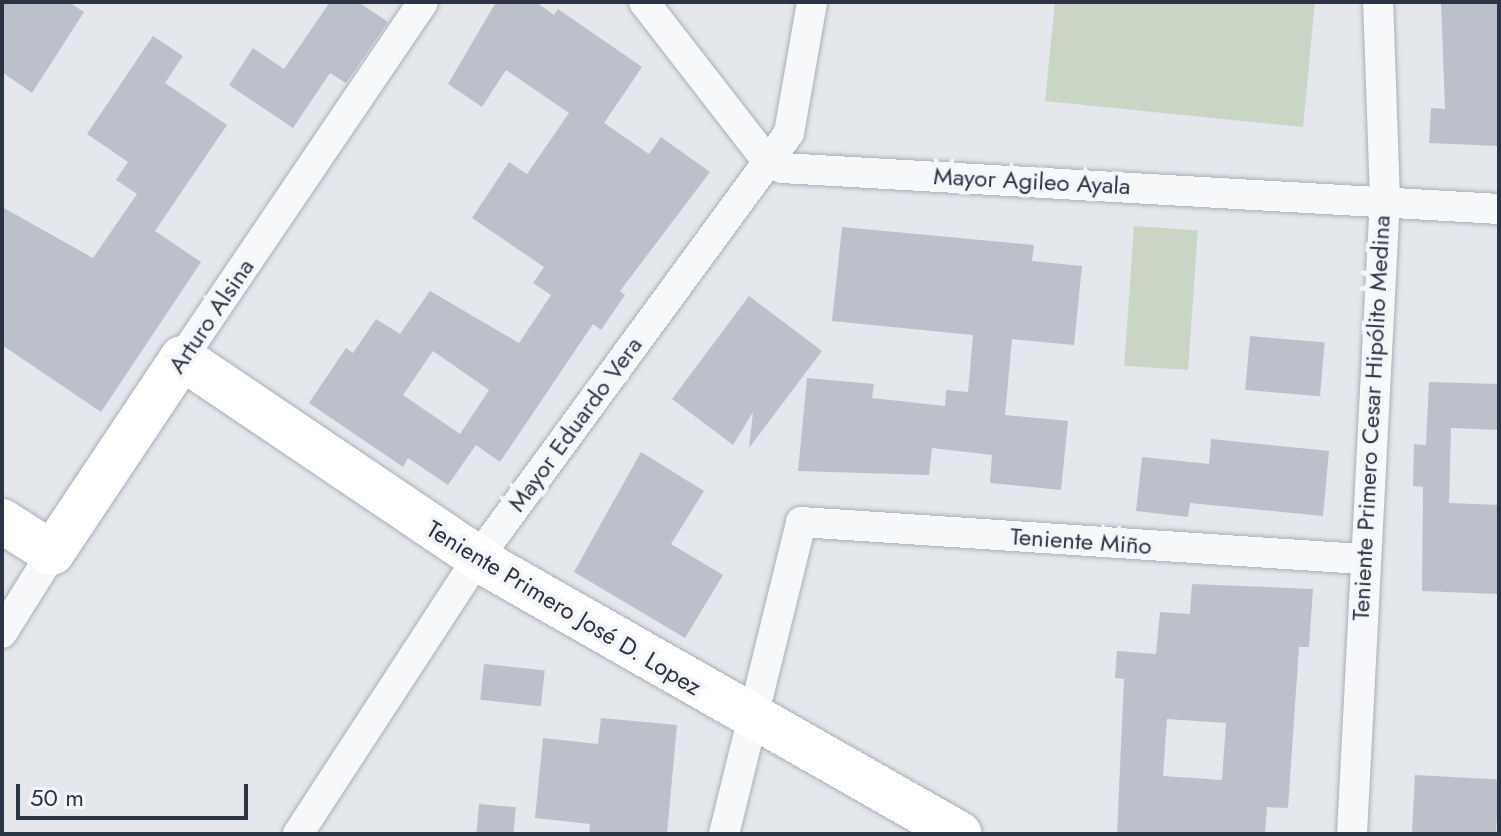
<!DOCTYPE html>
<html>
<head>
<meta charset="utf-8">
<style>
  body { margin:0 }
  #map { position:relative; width:1501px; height:836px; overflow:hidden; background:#e4e7ec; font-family:Jost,sans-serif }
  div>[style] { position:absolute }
  .green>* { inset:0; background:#c9d6c5; transform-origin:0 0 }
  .building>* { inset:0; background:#bbc0ca; transform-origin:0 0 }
  .roads { filter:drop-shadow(0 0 2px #a9aeb7) drop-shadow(0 0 2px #a9aeb7) }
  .street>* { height:30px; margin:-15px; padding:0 15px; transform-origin:15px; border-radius:15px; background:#f7f8fa }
  .secondary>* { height:44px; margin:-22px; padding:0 22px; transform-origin:22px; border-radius:22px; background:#fff }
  span { translate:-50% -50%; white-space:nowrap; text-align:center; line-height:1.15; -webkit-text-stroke:8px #f4f6f9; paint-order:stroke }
  .street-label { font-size:24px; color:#2b3445 }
  .frame { position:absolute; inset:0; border:4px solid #2b3445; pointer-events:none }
  .scale { position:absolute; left:16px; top:784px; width:232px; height:36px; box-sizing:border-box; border:4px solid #2b3445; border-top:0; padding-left:10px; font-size:24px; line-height:28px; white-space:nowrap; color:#2b3445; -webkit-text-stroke:6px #f4f6f9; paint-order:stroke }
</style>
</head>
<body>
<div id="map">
  <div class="green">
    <div style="clip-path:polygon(1055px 2px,1315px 2px,1303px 127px,1045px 101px)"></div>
    <div style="left:1134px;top:226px;width:64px;height:140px;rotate:4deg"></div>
  </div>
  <div class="building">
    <div style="clip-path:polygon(2px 2px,69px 2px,84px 12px,32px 93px,2px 72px)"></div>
    <div style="clip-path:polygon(330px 2px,358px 2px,388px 22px,346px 83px,330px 73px,293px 128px,229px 85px,253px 48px,284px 69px)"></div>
    <div style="clip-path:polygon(evenodd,496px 2px,536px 2px,554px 15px,558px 9px,642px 67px,604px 123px,649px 154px,661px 137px,710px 172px,620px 291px,625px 295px,601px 330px,593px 324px,500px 462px,476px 445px,448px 485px,408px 458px,403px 467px,309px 403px,346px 348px,353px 353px,376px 319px,400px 334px,430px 291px,519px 343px,551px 295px,533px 283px,544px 267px,472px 218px,509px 162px,527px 174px,569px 113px,506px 70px,482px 107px,448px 84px,496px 2px,433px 351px,489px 390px,460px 434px,403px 395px,433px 351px)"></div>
    <div style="clip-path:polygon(1441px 2px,1499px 2px,1499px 146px,1429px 143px,1431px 108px,1445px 109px)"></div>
    <div style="clip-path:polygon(153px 36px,183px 56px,165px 83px,227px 125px,155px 231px,201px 262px,101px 412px,2px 345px,2px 207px,93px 258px,137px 194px,116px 180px,128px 162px,87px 134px)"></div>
    <div style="clip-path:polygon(842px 227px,1034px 245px,1032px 261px,1082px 266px,1074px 345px,1012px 339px,1005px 415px,1068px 421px,1061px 490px,990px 483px,992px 455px,932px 448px,929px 475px,798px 471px,807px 378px,874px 384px,872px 398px,945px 406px,946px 390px,968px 392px,973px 335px,832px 321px)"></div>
    <div style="clip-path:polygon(749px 296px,822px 351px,749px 448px,753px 412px,733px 445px,672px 399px)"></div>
    <div style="left:1250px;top:336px;width:75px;height:54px;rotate:5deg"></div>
    <div style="clip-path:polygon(1429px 382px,1499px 384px,1499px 430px,1451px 428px,1449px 503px,1499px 505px,1499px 594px,1422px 591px,1423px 487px,1413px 486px,1414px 444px,1426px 445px)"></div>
    <div style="clip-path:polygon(1211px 439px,1329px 451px,1323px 516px,1190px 503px,1188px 517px,1136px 511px,1142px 457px,1209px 464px)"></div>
    <div style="clip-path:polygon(641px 452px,704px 491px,671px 544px,723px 575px,685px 638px,574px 572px)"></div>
    <div style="clip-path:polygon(evenodd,1192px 584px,1313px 589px,1309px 647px,1299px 647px,1288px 808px,1267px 807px,1265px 834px,1117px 834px,1124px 679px,1115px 678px,1117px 651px,1156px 654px,1160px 612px,1190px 614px,1192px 584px,1167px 719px,1226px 723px,1222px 780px,1163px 776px,1167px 719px)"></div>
    <div style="left:484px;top:664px;width:61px;height:36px;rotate:6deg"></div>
    <div style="clip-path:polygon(601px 718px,677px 725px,667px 834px,589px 834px,590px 824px,535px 818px,543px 738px,598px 744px)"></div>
    <div style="left:1415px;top:775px;width:84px;height:59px;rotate:3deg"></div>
    <div style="left:479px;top:804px;width:37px;height:30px;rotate:5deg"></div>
  </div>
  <div class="roads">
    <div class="street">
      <div style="left:644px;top:2px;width:199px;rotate:52.2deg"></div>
      <div style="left:766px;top:159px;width:18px;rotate:29deg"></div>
      <div style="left:782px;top:168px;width:718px;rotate:3.27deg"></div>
      <div style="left:182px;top:358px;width:430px;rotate:-55.9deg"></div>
      <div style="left:2px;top:633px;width:94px;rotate:-58deg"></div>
      <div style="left:298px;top:834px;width:328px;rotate:-56.9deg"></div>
      <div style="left:477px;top:559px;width:528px;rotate:-53.78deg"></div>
      <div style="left:789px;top:133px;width:133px;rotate:-80deg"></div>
      <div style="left:724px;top:834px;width:321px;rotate:-76.1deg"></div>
      <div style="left:801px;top:522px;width:561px;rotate:3.78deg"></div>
      <div style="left:1352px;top:834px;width:636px;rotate:-87.03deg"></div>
      <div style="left:1385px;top:199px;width:197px;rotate:-92deg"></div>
    </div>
    <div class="secondary">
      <div style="left:2px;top:521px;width:59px;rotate:32.6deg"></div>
      <div style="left:52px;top:553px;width:234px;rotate:-56.3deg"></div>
      <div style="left:182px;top:358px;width:375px;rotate:34deg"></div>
      <div style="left:493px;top:568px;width:537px;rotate:29.67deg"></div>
    </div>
  </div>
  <div class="street-label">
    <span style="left:1032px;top:181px;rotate:3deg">Mayor Agileo Ayala</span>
    <span style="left:211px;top:316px;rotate:-56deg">Arturo Alsina</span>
    <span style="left:1371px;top:418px;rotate:-87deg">Teniente Primero Cesar Hipólito Medina</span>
    <span style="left:575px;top:424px;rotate:-54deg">Mayor Eduardo Vera</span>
    <span style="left:1081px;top:541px;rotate:4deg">Teniente Miño</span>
    <span style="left:564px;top:608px;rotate:31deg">Teniente Primero José D. Lopez</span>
  </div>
  <div class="frame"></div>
  <div class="scale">50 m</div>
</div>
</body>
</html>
